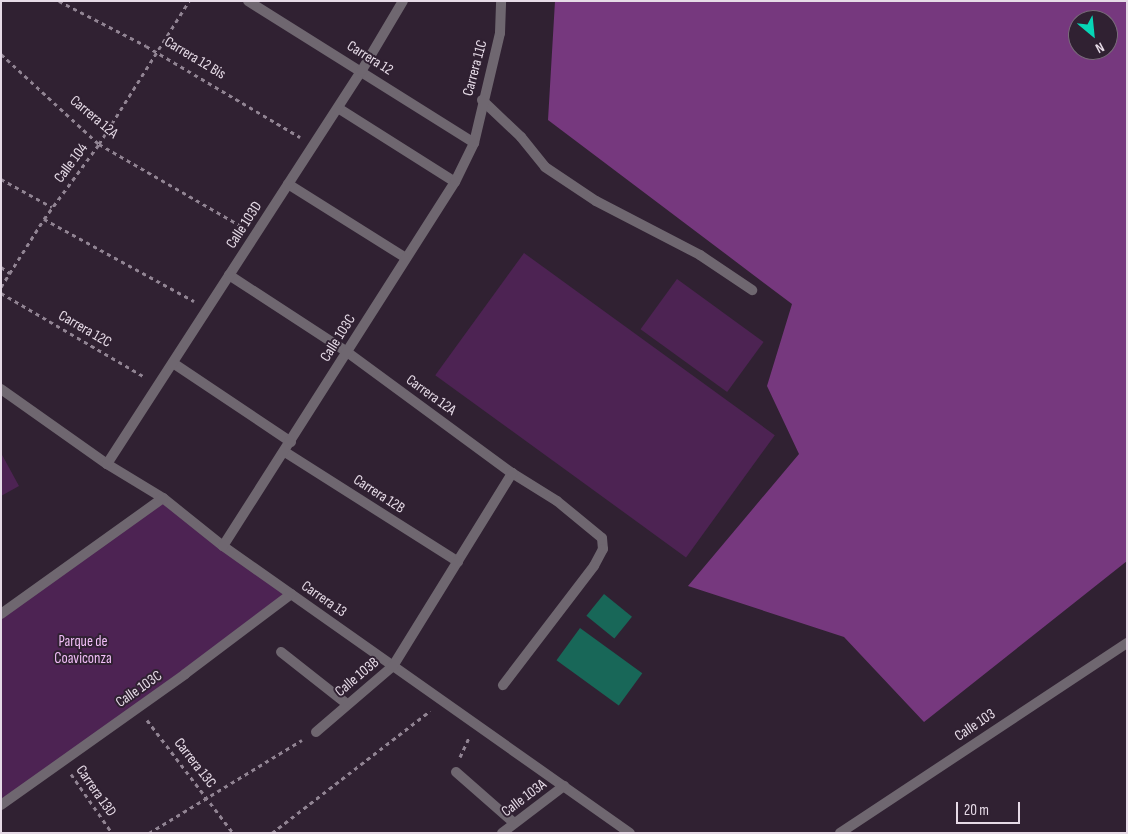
<!DOCTYPE html>
<html>
<head>
<meta charset="utf-8">
<style>
  body { margin:0 }
  #map { position:relative; width:1128px; height:834px; overflow:hidden; background:#302132; font-family:"Sofia Sans Condensed",sans-serif }
  div>[style] { position:absolute }
  .green>* { inset:0; background:#4d2353; transform-origin:0 0 }
  .forest>* { inset:0; background:#76387e }
  .water>* { inset:0; background:#186758; transform-origin:0 0 }
  .path>* { height:3px; margin-top:-1.5px; transform-origin:0; background:repeating-linear-gradient(90deg,#918493 0 4px,transparent 0 8px) }
  .lane>* { height:10px; margin:-5px; padding:0 5px; transform-origin:5px; border-radius:5px; background:#6f6770 }
  .street>* { height:10px; margin:-5px; padding:0 5px; transform-origin:5px; border-radius:5px; background:#6f6770 }
  span { translate:-50% -50%; white-space:nowrap; text-align:center; line-height:1.15; -webkit-text-stroke:4px #302132; paint-order:stroke }
  .street-label { font-size:15px; color:#e6dbe7 }
  .park-label { font-size:15px; color:#f2bff8 }
  .frame { position:absolute; inset:0; border:2px solid #e6dbe7; pointer-events:none }
  .north { position:absolute; left:1068px; top:10px; width:50px; height:50px; box-sizing:border-box; background:#302132; border:1px solid #796b7a; border-radius:50%; rotate:152deg; font-size:14px; font-weight:700; line-height:20px; text-align:center; color:#e6dbe7 }
  .north::after { content:''; display:block; margin:auto; width:18px; height:22px; background:#07d5b6; clip-path:polygon(50% 0,100% 100%,50% 72%,0 100%) }
  .scale { position:absolute; left:956px; top:802px; width:64px; height:22px; box-sizing:border-box; border:2px solid #e6dbe7; border-top:0; padding-left:6px; font-size:15px; line-height:18px; white-space:nowrap; color:#e6dbe7; -webkit-text-stroke:4px #302132; paint-order:stroke }
</style>
</head>
<body>
<div id="map">
  <div class="green">
    <div style="left:524px;top:253px;width:310px;height:151px;rotate:36deg"></div>
    <div style="left:677px;top:279px;width:107px;height:62px;rotate:36deg"></div>
    <div style="clip-path:polygon(1px 453px,19px 486px,1px 496px)"></div>
    <div style="clip-path:polygon(163px 498px,291px 594px,1px 804px,1px 614px)"></div>
  </div>
  <div class="forest">
    <div style="clip-path:polygon(evenodd,555px 1px,1127px 1px,1127px 561px,924px 722px,844px 637px,688px 586px,799px 454px,767px 386px,792px 304px,548px 120px,555px 1px,1078px 20px,1108px 20px,1108px 50px,1078px 50px,1078px 20px)"></div>
  </div>
  <div class="water">
    <div style="left:604px;top:594px;width:36px;height:28px;rotate:39deg"></div>
    <div style="left:580px;top:628px;width:77px;height:40px;rotate:36deg"></div>
  </div>
  <div class="path">
    <div style="left:59px;top:1px;width:98px;rotate:27.3deg"></div>
    <div style="left:146px;top:46px;width:179px;rotate:30.6deg"></div>
    <div style="left:1px;top:54px;width:133px;rotate:42.6deg"></div>
    <div style="left:99px;top:144px;width:166px;rotate:30deg"></div>
    <div style="left:1px;top:179px;width:58px;rotate:28.8deg"></div>
    <div style="left:44px;top:219px;width:171px;rotate:28.7deg"></div>
    <div style="left:1px;top:267px;width:11px;rotate:34deg"></div>
    <div style="left:1px;top:287px;width:80px;rotate:-57.7deg"></div>
    <div style="left:44px;top:219px;width:93px;rotate:-53.7deg"></div>
    <div style="left:99px;top:144px;width:169px;rotate:-57.8deg"></div>
    <div style="left:1px;top:293px;width:167px;rotate:30.3deg"></div>
    <div style="left:147px;top:720px;width:142px;rotate:52.7deg"></div>
    <div style="left:460px;top:757px;width:21px;rotate:-65deg"></div>
    <div style="left:71px;top:774px;width:72px;rotate:55.2deg"></div>
    <div style="left:149px;top:833px;width:179px;rotate:-31.3deg"></div>
    <div style="left:272px;top:833px;width:200px;rotate:-37.7deg"></div>
  </div>
  <div class="lane">
    <div style="left:482px;top:100px;width:54px;rotate:43.5deg"></div>
    <div style="left:521px;top:137px;width:38px;rotate:51deg"></div>
    <div style="left:545px;top:167px;width:61px;rotate:33.7deg"></div>
    <div style="left:596px;top:201px;width:117px;rotate:27.4deg"></div>
    <div style="left:700px;top:255px;width:63px;rotate:33.9deg"></div>
    <div style="left:338px;top:108px;width:138px;rotate:32.3deg"></div>
    <div style="left:281px;top:652px;width:84px;rotate:38.2deg"></div>
    <div style="left:456px;top:772px;width:77px;rotate:41.3deg"></div>
  </div>
  <div class="street">
    <div style="left:248px;top:1px;width:267px;rotate:32.1deg"></div>
    <div style="left:288px;top:184px;width:139px;rotate:32.1deg"></div>
    <div style="left:229px;top:275px;width:141px;rotate:33.1deg"></div>
    <div style="left:347px;top:352px;width:205px;rotate:36.3deg"></div>
    <div style="left:512px;top:473px;width:53px;rotate:31.9deg"></div>
    <div style="left:557px;top:501px;width:58px;rotate:39.4deg"></div>
    <div style="left:602px;top:538px;width:11px;rotate:85deg"></div>
    <div style="left:603px;top:549px;width:19px;rotate:118deg"></div>
    <div style="left:594px;top:566px;width:150px;rotate:127.4deg"></div>
    <div style="left:173px;top:363px;width:142px;rotate:33.8deg"></div>
    <div style="left:1px;top:389px;width:130px;rotate:35.3deg"></div>
    <div style="left:107px;top:464px;width:66px;rotate:31.3deg"></div>
    <div style="left:163px;top:498px;width:77px;rotate:38.7deg"></div>
    <div style="left:223px;top:546px;width:498px;rotate:35.2deg"></div>
    <div style="left:285px;top:452px;width:205px;rotate:32.4deg"></div>
    <div style="left:107px;top:464px;width:469px;rotate:-57.1deg"></div>
    <div style="left:362px;top:70px;width:80px;rotate:-59.3deg"></div>
    <div style="left:223px;top:546px;width:432px;rotate:-57.5deg"></div>
    <div style="left:455px;top:182px;width:43px;rotate:-64deg"></div>
    <div style="left:474px;top:143px;width:113px;rotate:-76.7deg"></div>
    <div style="left:500px;top:33px;width:32px;rotate:-88deg"></div>
    <div style="left:1px;top:614px;width:199px;rotate:-35.6deg"></div>
    <div style="left:316px;top:732px;width:101px;rotate:-40.6deg"></div>
    <div style="left:393px;top:666px;width:227px;rotate:-58.3deg"></div>
    <div style="left:1px;top:805px;width:226px;rotate:-35.4deg"></div>
    <div style="left:185px;top:674px;width:133px;rotate:-37deg"></div>
    <div style="left:502px;top:833px;width:78px;rotate:-37.2deg"></div>
    <div style="left:840px;top:833px;width:344px;rotate:-33.5deg"></div>
  </div>
  <div class="street-label">
    <span style="left:195px;top:58px;rotate:31deg">Carrera 12 Bis</span>
    <span style="left:370px;top:58px;rotate:32deg">Carrera 12</span>
    <span style="left:475px;top:68px;rotate:-75deg">Carrera 11C</span>
    <span style="left:94px;top:117px;rotate:40deg">Carrera 12A</span>
    <span style="left:71px;top:163px;rotate:-53deg">Calle 104</span>
    <span style="left:244px;top:225px;rotate:-57deg">Calle 103D</span>
    <span style="left:85px;top:329px;rotate:30deg">Carrera 12C</span>
    <span style="left:338px;top:338px;rotate:-58deg">Calle 103C</span>
    <span style="left:431px;top:395px;rotate:36deg">Carrera 12A</span>
    <span style="left:379px;top:494px;rotate:33deg">Carrera 12B</span>
    <span style="left:324px;top:599px;rotate:35deg">Carrera 13</span>
    <span style="left:357px;top:677px;rotate:-40deg">Calle 103B</span>
    <span style="left:139px;top:689px;rotate:-35deg">Calle 103C</span>
    <span style="left:975px;top:725px;rotate:-34deg">Calle 103</span>
    <span style="left:195px;top:763px;rotate:52deg">Carrera 13C</span>
    <span style="left:96px;top:791px;rotate:55deg">Carrera 13D</span>
    <span style="left:524px;top:798px;rotate:-37deg">Calle 103A</span>
  </div>
  <div class="park-label">
    <span style="left:83px;top:650px">Parque de<br>Coaviconza</span>
  </div>
  <div class="frame"></div>
  <div class="north">N</div>
  <div class="scale">20 m</div>
</div>
</body>
</html>
